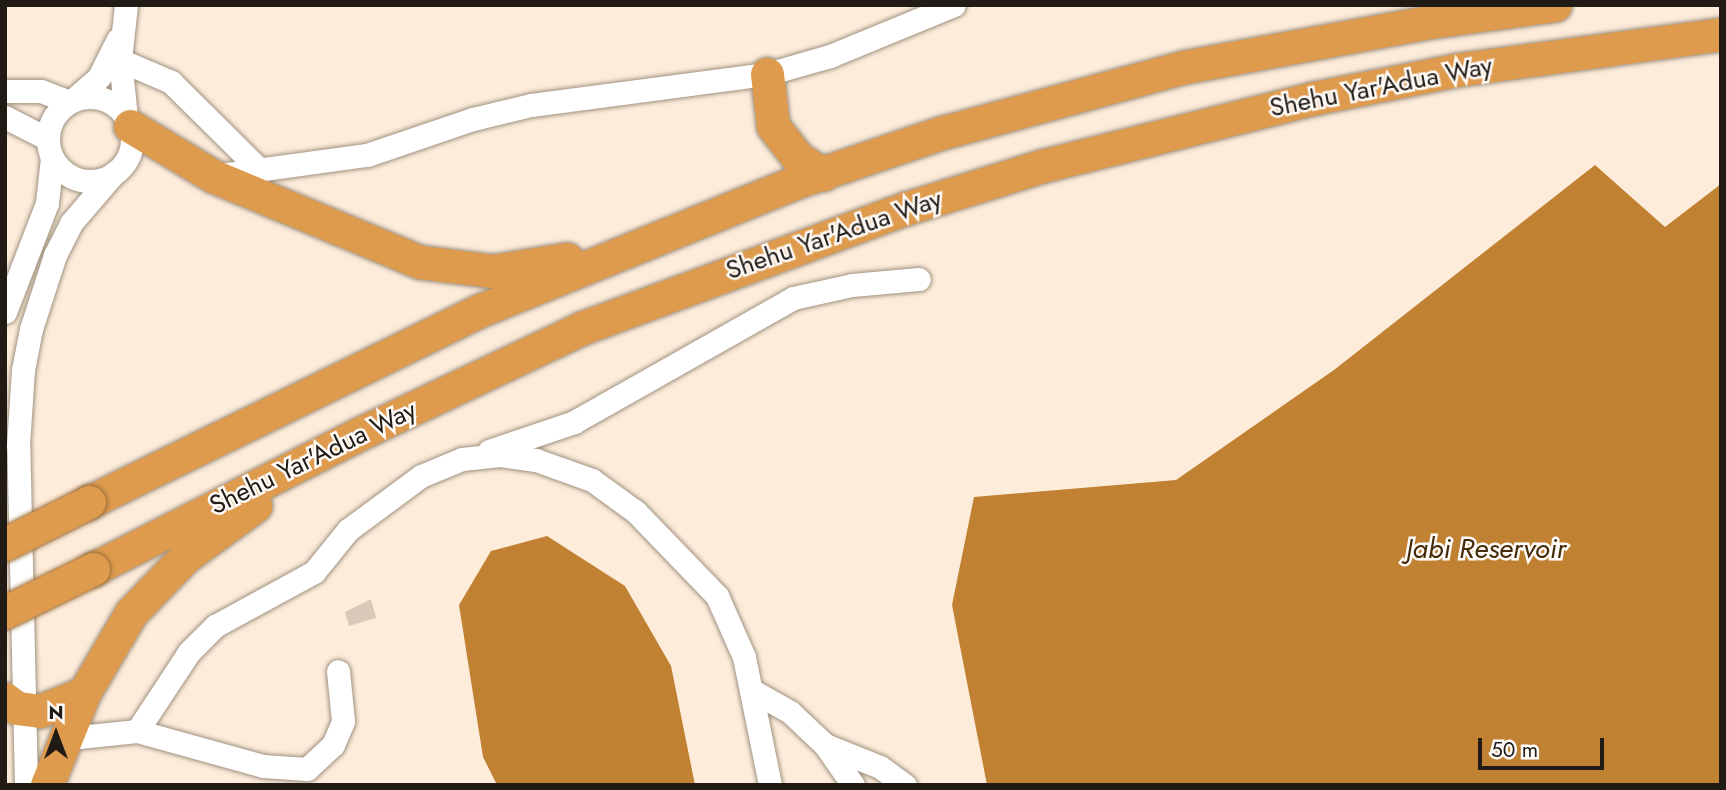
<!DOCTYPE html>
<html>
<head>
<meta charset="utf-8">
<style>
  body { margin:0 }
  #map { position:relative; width:1726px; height:790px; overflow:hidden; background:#fdecda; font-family:Jost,sans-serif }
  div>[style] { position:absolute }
  .water>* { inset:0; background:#c18133 }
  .building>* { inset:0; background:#dac9b8 }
  .roads { filter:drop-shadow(0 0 2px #a09180) drop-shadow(0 0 2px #a09180) }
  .minor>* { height:23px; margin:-11.5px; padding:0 11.5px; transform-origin:11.5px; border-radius:11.5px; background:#fff }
  .minor>.ring { margin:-11.5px; padding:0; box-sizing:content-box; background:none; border:23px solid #fff; border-radius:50% }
  .highway>* { height:33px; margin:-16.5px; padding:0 16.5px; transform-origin:16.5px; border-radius:16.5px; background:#de9b4e }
  .bridges { filter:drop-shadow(0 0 2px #9c6e3a) drop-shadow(0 0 2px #9c6e3a) }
  .highway-bridge>* { height:33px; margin:-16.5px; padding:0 16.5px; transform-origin:16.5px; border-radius:16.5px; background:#de9b4e }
  span { translate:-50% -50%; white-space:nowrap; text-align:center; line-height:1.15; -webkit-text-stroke:5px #fffbf8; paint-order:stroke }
  .street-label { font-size:26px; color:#211b15 }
  .water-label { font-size:28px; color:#442a08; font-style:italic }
  .frame { position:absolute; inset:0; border:7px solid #211b15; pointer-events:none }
  .north { position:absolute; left:21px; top:699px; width:70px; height:70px; -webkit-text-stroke:5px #fffbf8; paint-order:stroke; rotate:0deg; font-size:19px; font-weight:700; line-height:28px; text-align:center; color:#211b15 }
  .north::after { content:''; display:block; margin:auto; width:24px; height:32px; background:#211b15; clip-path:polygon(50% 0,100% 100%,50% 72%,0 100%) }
  .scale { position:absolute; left:1478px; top:738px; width:126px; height:32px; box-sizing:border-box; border:4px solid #211b15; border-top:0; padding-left:9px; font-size:21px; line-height:24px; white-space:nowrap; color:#211b15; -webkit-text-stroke:5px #fffbf8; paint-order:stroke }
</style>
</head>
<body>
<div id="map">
  <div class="water">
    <div style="clip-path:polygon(1595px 165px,1665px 227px,1721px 184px,1721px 785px,987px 785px,952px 605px,974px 497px,1176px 480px,1334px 370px)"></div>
    <div style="clip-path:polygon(547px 536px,625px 586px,671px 666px,695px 785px,497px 785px,483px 757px,459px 605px,491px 551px)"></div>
  </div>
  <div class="building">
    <div style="clip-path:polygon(371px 599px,376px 618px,349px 626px,345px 612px)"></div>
  </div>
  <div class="roads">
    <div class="minor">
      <div style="left:120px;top:60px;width:56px;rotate:23.3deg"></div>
      <div style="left:171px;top:82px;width:122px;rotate:44.7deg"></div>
      <div style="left:5px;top:91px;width:36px"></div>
      <div style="left:41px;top:91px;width:30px;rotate:21deg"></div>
      <div class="ring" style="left:48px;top:97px;width:61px;height:61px"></div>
      <div style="left:73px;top:100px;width:35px;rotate:-41deg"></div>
      <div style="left:99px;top:77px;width:42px;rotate:-63.4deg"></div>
      <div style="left:5px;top:117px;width:48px;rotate:27.1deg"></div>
      <div style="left:126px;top:117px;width:57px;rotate:-96deg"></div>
      <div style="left:120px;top:60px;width:55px;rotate:-83.8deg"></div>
      <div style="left:213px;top:176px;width:155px;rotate:-7.8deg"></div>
      <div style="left:367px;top:155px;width:112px;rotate:-18.8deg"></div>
      <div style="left:473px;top:119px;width:60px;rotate:-13.6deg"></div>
      <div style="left:531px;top:105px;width:238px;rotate:-7.5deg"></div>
      <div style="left:767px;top:74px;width:66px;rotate:-15.9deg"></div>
      <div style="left:830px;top:56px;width:134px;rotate:-22.4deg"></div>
      <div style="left:5px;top:312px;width:117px;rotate:-68.9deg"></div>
      <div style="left:47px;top:203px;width:45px;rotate:-83.7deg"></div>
      <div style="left:489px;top:451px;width:90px;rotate:-18.8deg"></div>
      <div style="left:574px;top:422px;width:252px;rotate:-29.5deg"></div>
      <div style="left:793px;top:298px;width:60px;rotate:-12.4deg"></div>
      <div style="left:852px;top:285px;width:67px;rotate:-5.1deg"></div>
      <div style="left:751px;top:690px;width:45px;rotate:29.4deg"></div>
      <div style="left:790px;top:712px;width:48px;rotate:43.3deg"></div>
      <div style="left:825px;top:745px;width:49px;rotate:55deg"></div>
      <div style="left:137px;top:731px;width:95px;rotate:-56.6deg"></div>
      <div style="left:189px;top:652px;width:37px;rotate:-45deg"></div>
      <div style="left:215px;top:626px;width:113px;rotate:-28.6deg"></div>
      <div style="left:314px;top:572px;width:54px;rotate:-51deg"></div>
      <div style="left:348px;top:530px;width:91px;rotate:-36.5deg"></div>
      <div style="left:421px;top:476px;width:44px;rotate:-22.5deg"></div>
      <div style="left:462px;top:459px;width:38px;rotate:-6deg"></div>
      <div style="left:500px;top:455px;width:36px;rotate:8deg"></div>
      <div style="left:536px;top:460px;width:59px;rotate:19.7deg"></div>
      <div style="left:592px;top:480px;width:54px;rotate:36deg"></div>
      <div style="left:636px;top:512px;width:117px;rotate:46deg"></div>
      <div style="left:717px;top:596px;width:67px;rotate:66.1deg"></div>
      <div style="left:744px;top:657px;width:131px;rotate:78.5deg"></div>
      <div style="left:66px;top:732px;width:14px;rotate:21deg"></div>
      <div style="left:79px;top:737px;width:58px;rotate:-5.9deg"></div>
      <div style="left:137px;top:731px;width:131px;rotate:15.5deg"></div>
      <div style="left:263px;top:766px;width:44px;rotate:3.9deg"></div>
      <div style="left:307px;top:769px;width:35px;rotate:-43deg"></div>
      <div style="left:333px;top:745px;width:26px;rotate:-67deg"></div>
      <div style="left:343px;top:721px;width:50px;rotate:-95.7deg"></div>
      <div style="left:825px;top:745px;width:59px;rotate:21.8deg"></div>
      <div style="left:880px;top:767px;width:31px;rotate:36deg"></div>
      <div style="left:26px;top:785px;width:340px;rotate:-91.3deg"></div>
      <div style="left:18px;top:445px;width:75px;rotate:-86.2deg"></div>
      <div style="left:23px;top:370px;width:42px;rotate:-79deg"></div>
      <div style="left:31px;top:329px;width:78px;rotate:-72deg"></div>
      <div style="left:55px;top:255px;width:36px;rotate:-63deg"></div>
      <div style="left:71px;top:223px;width:66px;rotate:-49.3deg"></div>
    </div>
    <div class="highway">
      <div style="left:767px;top:74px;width:52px;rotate:83.4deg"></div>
      <div style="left:773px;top:126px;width:41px;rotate:52deg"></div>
      <div style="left:798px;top:158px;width:30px;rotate:33deg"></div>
      <div style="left:130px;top:126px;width:97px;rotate:31.1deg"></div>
      <div style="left:213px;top:176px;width:224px;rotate:22.6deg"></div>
      <div style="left:420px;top:262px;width:74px;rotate:7deg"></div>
      <div style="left:493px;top:271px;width:75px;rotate:-9.2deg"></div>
      <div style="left:89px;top:502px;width:436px;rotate:-26.1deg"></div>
      <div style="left:481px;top:310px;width:340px;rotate:-22.1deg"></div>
      <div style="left:796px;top:182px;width:153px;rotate:-18.7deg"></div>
      <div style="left:941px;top:133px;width:252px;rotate:-15.2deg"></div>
      <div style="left:1184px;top:67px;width:249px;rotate:-10.4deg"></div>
      <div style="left:1429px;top:22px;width:127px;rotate:-7.7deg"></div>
      <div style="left:93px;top:569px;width:301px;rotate:-26.9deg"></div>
      <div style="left:361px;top:433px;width:245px;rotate:-25.4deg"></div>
      <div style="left:582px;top:328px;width:346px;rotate:-20.3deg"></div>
      <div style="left:907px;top:208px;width:141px;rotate:-17.3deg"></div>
      <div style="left:1042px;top:166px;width:281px;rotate:-14deg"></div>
      <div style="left:1315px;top:98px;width:144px;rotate:-11.2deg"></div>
      <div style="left:1456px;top:70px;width:267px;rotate:-7.7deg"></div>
      <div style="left:5px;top:699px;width:15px;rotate:37deg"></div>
      <div style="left:17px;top:708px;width:23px;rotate:7deg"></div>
      <div style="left:40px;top:711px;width:48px;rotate:-22.2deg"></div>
      <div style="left:47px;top:785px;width:99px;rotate:-68.1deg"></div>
      <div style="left:84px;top:693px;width:93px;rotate:-59.6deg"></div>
      <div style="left:131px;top:613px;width:78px;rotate:-46deg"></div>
      <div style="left:185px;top:557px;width:87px;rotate:-36.1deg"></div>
    </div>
  </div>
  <div class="bridges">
    <div class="highway-bridge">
      <div style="left:5px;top:544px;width:94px;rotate:-26.6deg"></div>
      <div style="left:5px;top:612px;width:98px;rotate:-26deg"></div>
    </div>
  </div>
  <div class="street-label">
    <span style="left:1381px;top:87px;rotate:-11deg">Shehu Yar'Adua Way</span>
    <span style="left:834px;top:235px;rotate:-19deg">Shehu Yar'Adua Way</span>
    <span style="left:313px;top:458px;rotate:-26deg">Shehu Yar'Adua Way</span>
  </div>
  <div class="water-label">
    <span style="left:1486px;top:549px">Jabi Reservoir</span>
  </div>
  <div class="frame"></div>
  <div class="north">N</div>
  <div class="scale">50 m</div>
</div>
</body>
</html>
